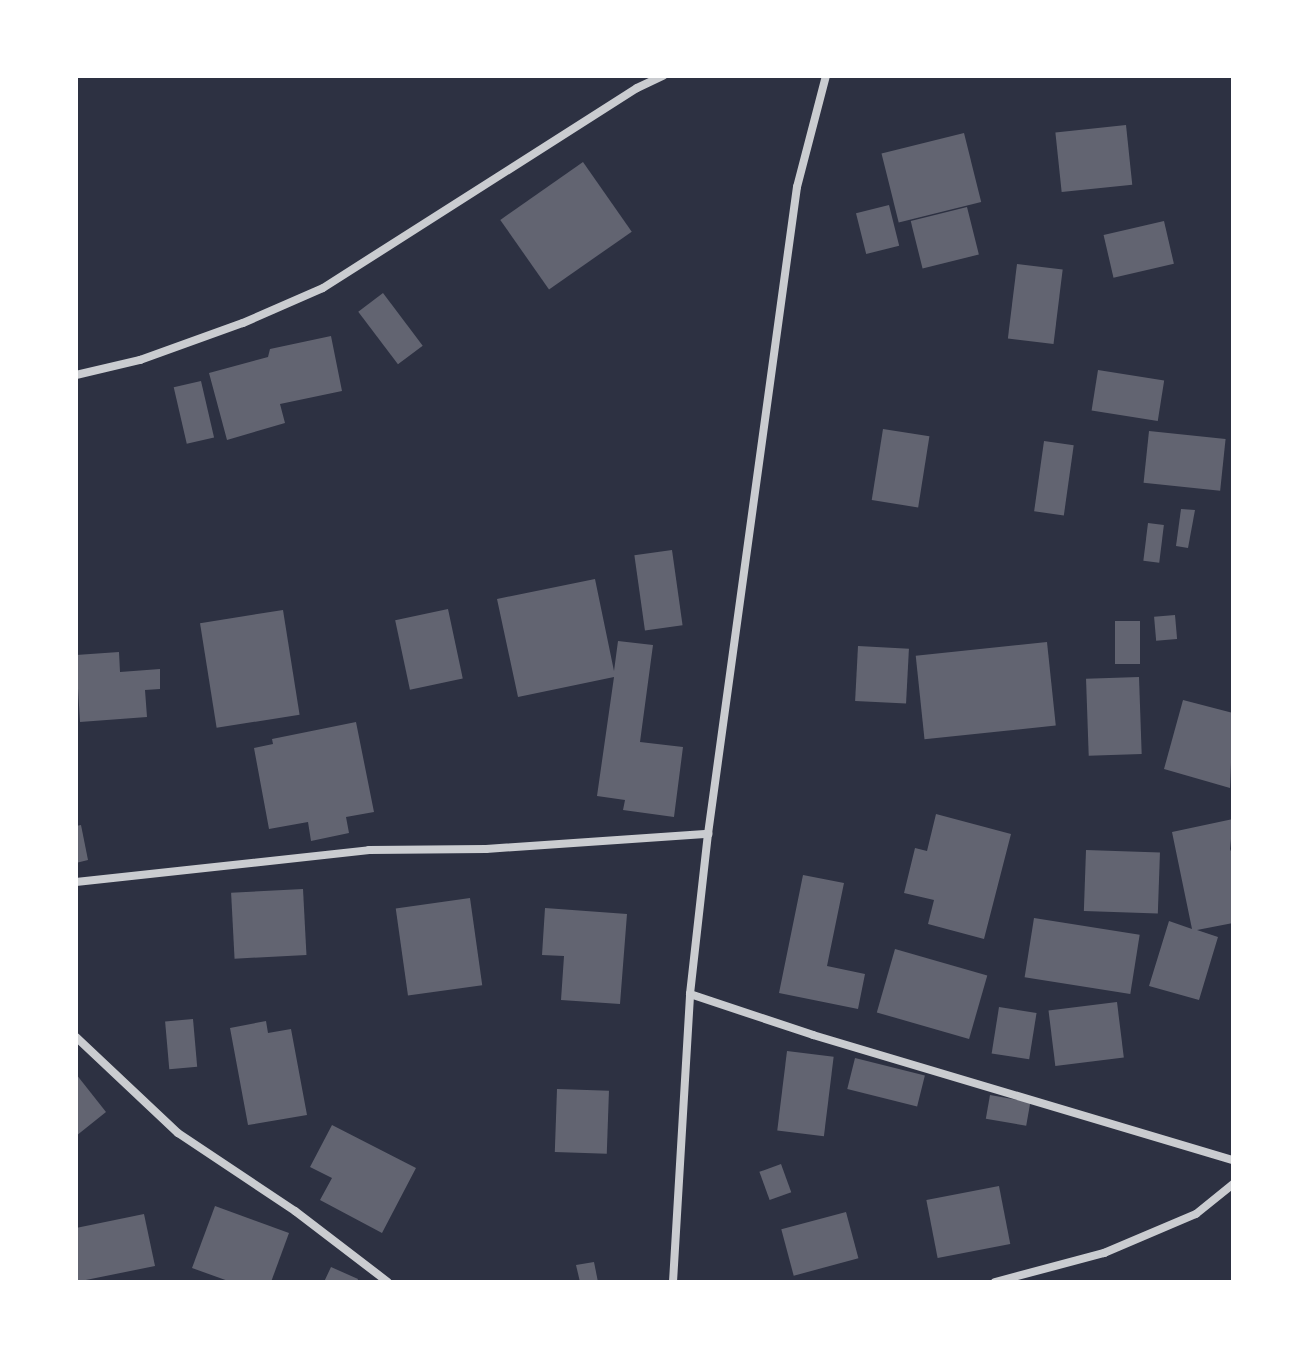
<!DOCTYPE html>
<html>
<head>
<meta charset="utf-8">
<style>
  body { margin:0 }
  #map { position:relative; width:1309px; height:1358px; overflow:hidden; background:#2d3142; font-family:"Noto Sans",sans-serif }
  div>[style] { position:absolute }
  .building>* { inset:0; background:#626471; transform-origin:0 0 }
  .minor>* { height:8px; margin:-4px; padding:0 4px; transform-origin:4px; border-radius:4px; background:#caccd0 }
  span { translate:-50% -50%; white-space:nowrap; text-align:center; line-height:1.15; -webkit-text-stroke:8px #fff; paint-order:stroke }
  .frame { position:absolute; inset:0; border:78px solid #fff; pointer-events:none }
</style>
</head>
<body>
<div id="map">
  <div class="building">
    <div style="left:1126px;top:125px;width:60px;height:71px;rotate:84deg"></div>
    <div style="left:964px;top:133px;width:71px;height:85px;rotate:76deg"></div>
    <div style="left:583px;top:162px;width:85px;height:101px;rotate:55deg"></div>
    <div style="left:889px;top:205px;width:42px;height:34px;rotate:76deg"></div>
    <div style="left:967px;top:207px;width:49px;height:58px;rotate:76deg"></div>
    <div style="left:1164px;top:221px;width:44px;height:62px;rotate:77deg"></div>
    <div style="left:1017px;top:264px;width:46px;height:75px;rotate:7deg"></div>
    <div style="left:383px;top:293px;width:66px;height:31px;rotate:53deg"></div>
    <div style="clip-path:polygon(331px 336px,342px 391px,280px 404px,285px 423px,227px 440px,209px 373px,268px 357px,270px 349px)"></div>
    <div style="left:1098px;top:370px;width:67px;height:41px;rotate:9deg"></div>
    <div style="left:201px;top:381px;width:58px;height:28px;rotate:77deg"></div>
    <div style="left:883px;top:429px;width:47px;height:72px;rotate:9deg"></div>
    <div style="left:1149px;top:431px;width:77px;height:52px;rotate:6deg"></div>
    <div style="left:1044px;top:441px;width:30px;height:71px;rotate:8deg"></div>
    <div style="clip-path:polygon(1181px 509px,1195px 510px,1188px 548px,1176px 546px)"></div>
    <div style="left:1148px;top:523px;width:16px;height:38px;rotate:7deg"></div>
    <div style="left:672px;top:550px;width:76px;height:38px;rotate:82deg"></div>
    <div style="clip-path:polygon(595px 579px,614px 671px,618px 641px,653px 645px,640px 742px,683px 747px,674px 817px,623px 810px,625px 800px,597px 796px,614px 677px,518px 697px,497px 599px)"></div>
    <div style="left:448px;top:609px;width:71px;height:54px;rotate:78deg"></div>
    <div style="left:283px;top:610px;width:106px;height:84px;rotate:81deg"></div>
    <div style="left:1175px;top:615px;width:24px;height:21px;rotate:85deg"></div>
    <div style="left:1115px;top:621px;width:25px;height:43px"></div>
    <div style="left:1047px;top:642px;width:84px;height:132px;rotate:84deg"></div>
    <div style="left:858px;top:646px;width:51px;height:55px;rotate:3deg"></div>
    <div style="clip-path:polygon(119px 652px,120px 672px,160px 669px,160px 689px,145px 690px,147px 717px,80px 722px,76px 655px)"></div>
    <div style="left:1139px;top:677px;width:77px;height:53px;rotate:88deg"></div>
    <div style="clip-path:polygon(1183px 700px,1233px 713px,1230px 788px,1164px 769px)"></div>
    <div style="clip-path:polygon(356px 722px,374px 812px,346px 817px,349px 833px,311px 841px,308px 822px,269px 829px,254px 748px,273px 744px,272px 739px)"></div>
    <div style="clip-path:polygon(936px 814px,1011px 834px,984px 939px,928px 924px,934px 900px,904px 893px,915px 848px,927px 851px)"></div>
    <div style="clip-path:polygon(1233px 819px,1230px 849px,1233px 856px,1233px 923px,1197px 930px,1218px 937px,1199px 1000px,1149px 986px,1169px 921px,1192px 929px,1172px 832px)"></div>
    <div style="clip-path:polygon(81px 825px,88px 860px,76px 863px,76px 826px)"></div>
    <div style="left:1086px;top:850px;width:74px;height:61px;rotate:2deg"></div>
    <div style="clip-path:polygon(803px 875px,844px 883px,827px 966px,865px 974px,858px 1009px,779px 993px)"></div>
    <div style="left:303px;top:889px;width:66px;height:72px;rotate:87deg"></div>
    <div style="left:470px;top:898px;width:88px;height:75px;rotate:82deg"></div>
    <div style="clip-path:polygon(545px 908px,627px 914px,620px 1004px,561px 1000px,564px 956px,542px 955px)"></div>
    <div style="left:1034px;top:918px;width:107px;height:60px;rotate:9deg"></div>
    <div style="left:895px;top:949px;width:96px;height:66px;rotate:16deg"></div>
    <div style="left:1117px;top:1002px;width:56px;height:69px;rotate:83deg"></div>
    <div style="left:999px;top:1007px;width:38px;height:47px;rotate:9deg"></div>
    <div style="left:193px;top:1019px;width:48px;height:28px;rotate:85deg"></div>
    <div style="clip-path:polygon(266px 1021px,268px 1033px,291px 1029px,307px 1115px,248px 1125px,230px 1028px)"></div>
    <div style="left:787px;top:1051px;width:47px;height:80px;rotate:7deg"></div>
    <div style="left:855px;top:1058px;width:72px;height:32px;rotate:14deg"></div>
    <div style="clip-path:polygon(76px 1074px,106px 1112px,76px 1136px)"></div>
    <div style="left:557px;top:1089px;width:52px;height:63px;rotate:2deg"></div>
    <div style="left:990px;top:1095px;width:41px;height:24px;rotate:10deg"></div>
    <div style="clip-path:polygon(332px 1125px,416px 1168px,382px 1233px,320px 1200px,332px 1178px,310px 1167px)"></div>
    <div style="left:781px;top:1164px;width:30px;height:23px;rotate:70deg"></div>
    <div style="left:999px;top:1186px;width:59px;height:74px;rotate:79deg"></div>
    <div style="clip-path:polygon(215px 1206px,289px 1233px,271px 1282px,231px 1282px,192px 1268px)"></div>
    <div style="left:846px;top:1212px;width:48px;height:67px;rotate:75deg"></div>
    <div style="clip-path:polygon(144px 1214px,155px 1266px,76px 1282px,76px 1228px)"></div>
    <div style="clip-path:polygon(594px 1262px,598px 1282px,580px 1282px,576px 1265px)"></div>
    <div style="clip-path:polygon(331px 1267px,358px 1279px,357px 1282px,324px 1282px)"></div>
  </div>
  <div class="minor">
    <div style="left:76px;top:375px;width:66px;rotate:-13.2deg"></div>
    <div style="left:140px;top:360px;width:109px;rotate:-19.8deg"></div>
    <div style="left:243px;top:323px;width:87px;rotate:-23.6deg"></div>
    <div style="left:323px;top:288px;width:372px;rotate:-32.5deg"></div>
    <div style="left:637px;top:88px;width:29px;rotate:-25deg"></div>
    <div style="left:76px;top:882px;width:295px;rotate:-6.2deg"></div>
    <div style="left:369px;top:850px;width:117px;rotate:-0.5deg"></div>
    <div style="left:486px;top:849px;width:223px;rotate:-3.9deg"></div>
    <div style="left:690px;top:994px;width:130px;rotate:18.4deg"></div>
    <div style="left:813px;top:1035px;width:438px;rotate:16.6deg"></div>
    <div style="left:76px;top:1037px;width:140px;rotate:43.3deg"></div>
    <div style="left:178px;top:1133px;width:141px;rotate:33.7deg"></div>
    <div style="left:295px;top:1211px;width:117px;rotate:37.4deg"></div>
    <div style="left:673px;top:1282px;width:289px;rotate:-86.6deg"></div>
    <div style="left:690px;top:994px;width:161px;rotate:-83.6deg"></div>
    <div style="left:708px;top:834px;width:653px;rotate:-82.17deg"></div>
    <div style="left:797px;top:187px;width:115px;rotate:-75.4deg"></div>
    <div style="left:995px;top:1282px;width:113px;rotate:-14.9deg"></div>
    <div style="left:1104px;top:1253px;width:100px;rotate:-23deg"></div>
    <div style="left:1196px;top:1214px;width:48px;rotate:-39deg"></div>
  </div>
  <div class="frame"></div>
</div>
</body>
</html>
